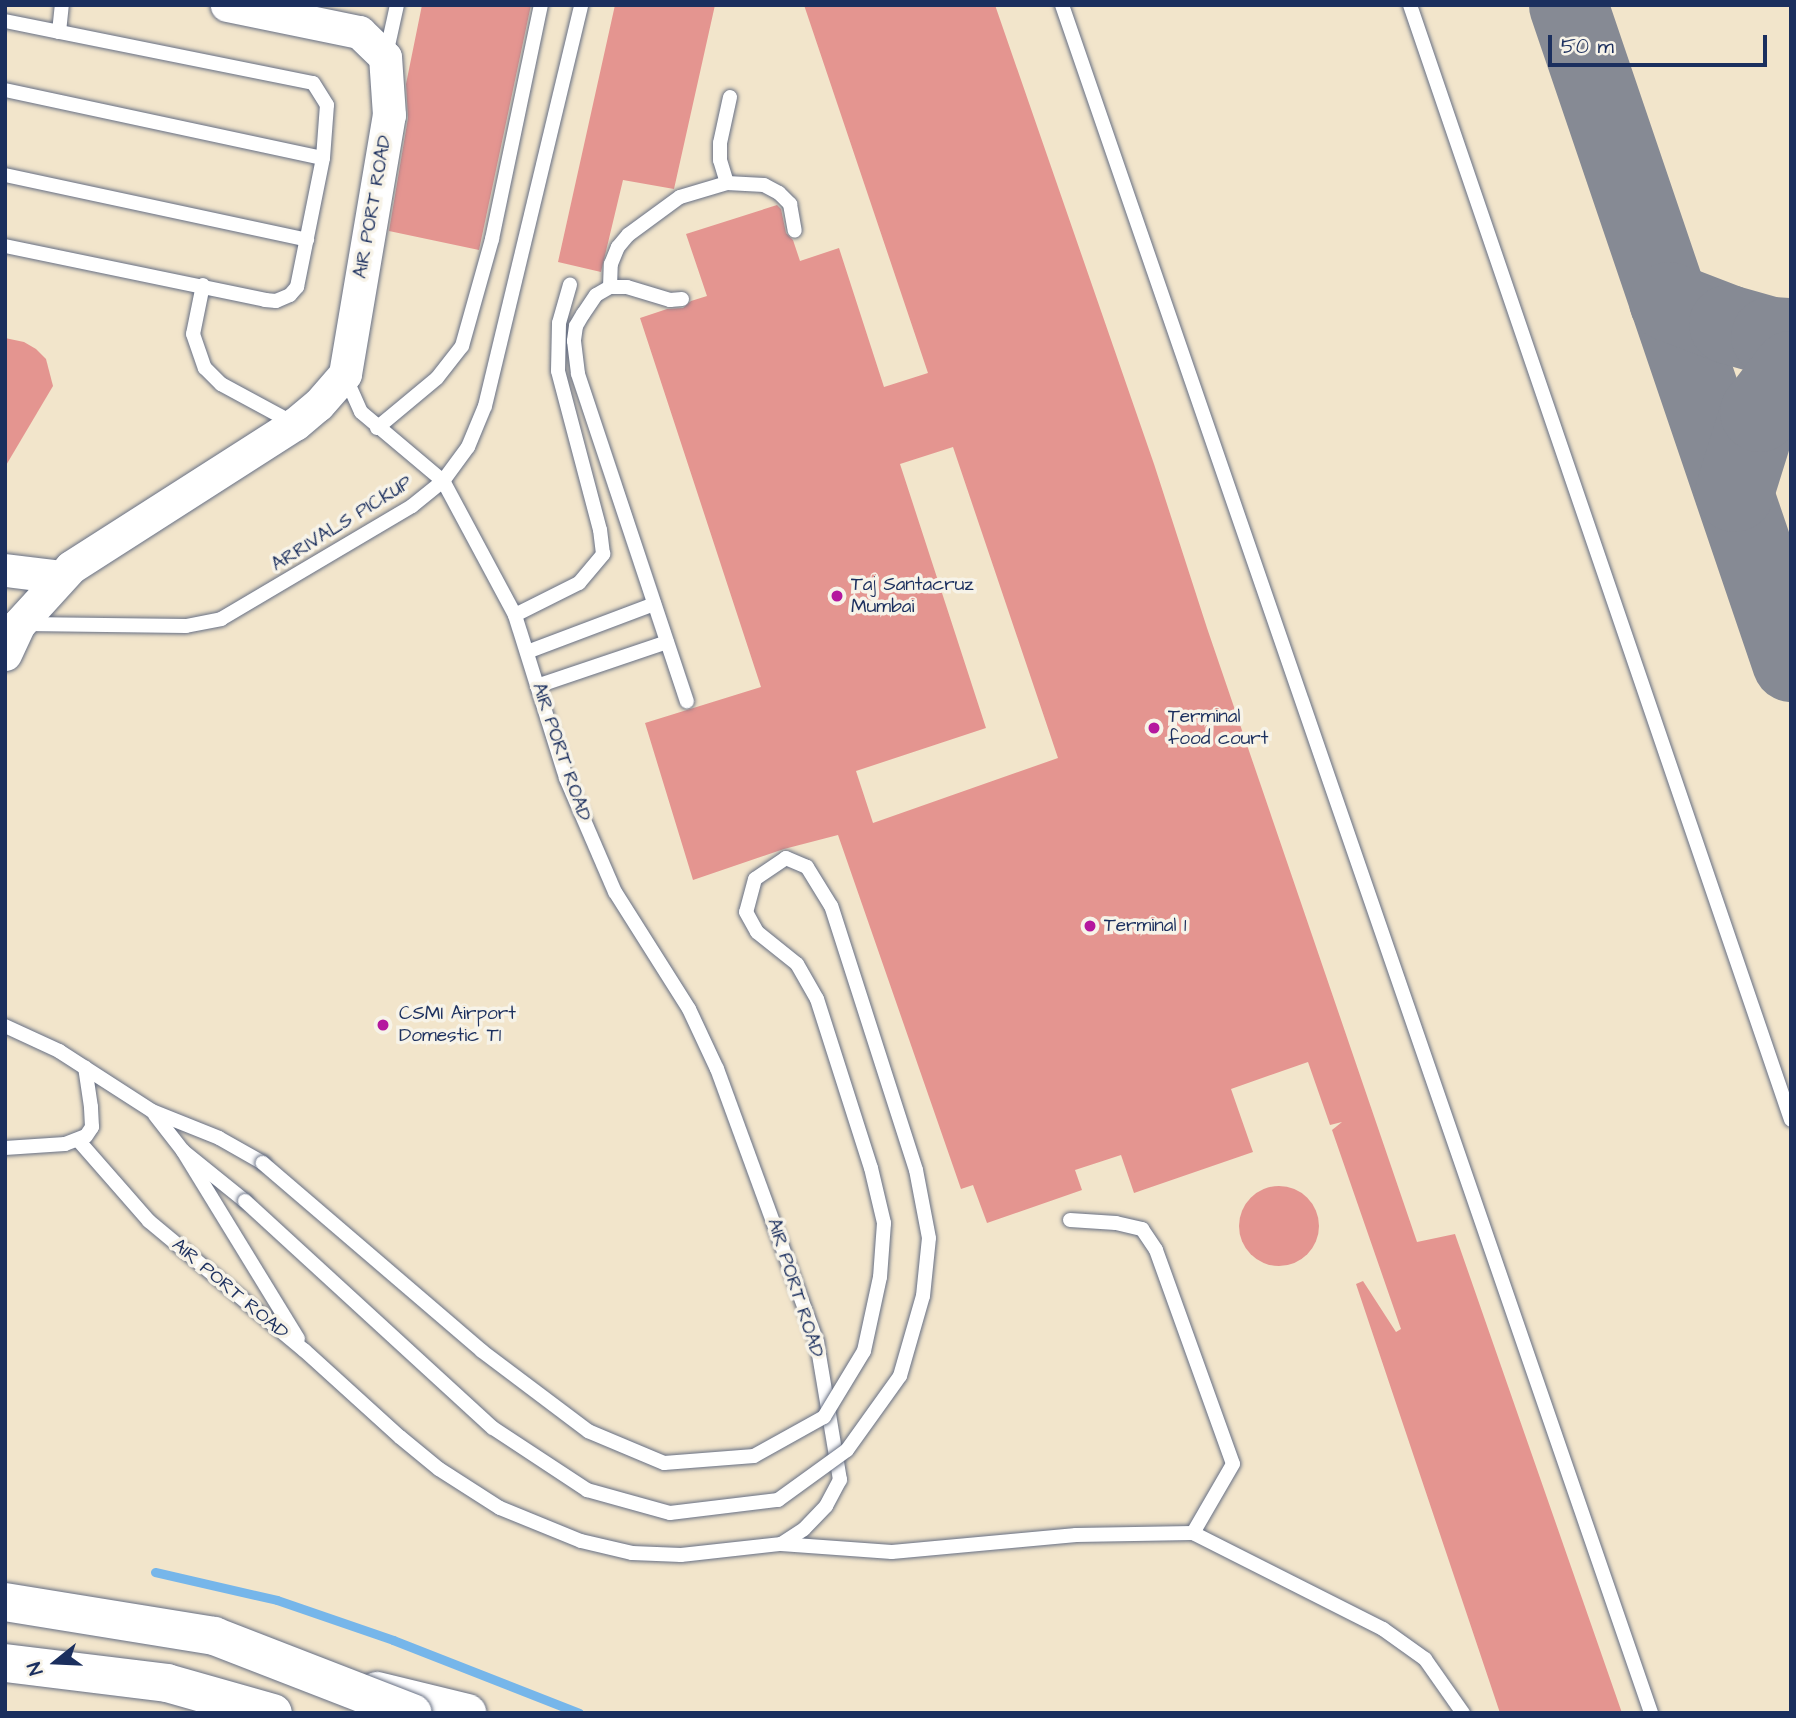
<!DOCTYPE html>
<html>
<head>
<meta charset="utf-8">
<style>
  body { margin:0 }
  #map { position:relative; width:1796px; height:1718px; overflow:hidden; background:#f2e5cb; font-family:"Architects Daughter",sans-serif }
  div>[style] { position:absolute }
  .stream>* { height:9px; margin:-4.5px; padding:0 4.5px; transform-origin:4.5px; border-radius:4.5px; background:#76b6ea }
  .taxiway>* { height:79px; margin:-39.5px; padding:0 39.5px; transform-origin:39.5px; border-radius:39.5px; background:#868a94 }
  .building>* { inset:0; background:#e49590 }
  .round { border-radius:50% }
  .roads { filter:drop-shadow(0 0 2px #666f84) drop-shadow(0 0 2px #666f84) }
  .service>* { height:14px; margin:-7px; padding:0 7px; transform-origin:7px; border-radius:7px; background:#fff }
  .tertiary>* { height:33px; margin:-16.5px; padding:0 16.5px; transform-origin:16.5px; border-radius:16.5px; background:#fff }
  .primary>* { height:38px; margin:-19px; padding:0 19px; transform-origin:19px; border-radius:19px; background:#fff }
  .motorway>* { height:38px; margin:-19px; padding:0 19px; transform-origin:19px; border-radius:19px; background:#fff }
  .bridges { filter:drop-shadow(0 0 2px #666f84) drop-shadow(0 0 2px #666f84) }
  .service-bridge>* { height:14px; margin:-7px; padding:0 7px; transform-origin:7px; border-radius:7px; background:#fff }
  .motorway-bridge>* { height:38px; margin:-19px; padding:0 19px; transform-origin:19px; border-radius:19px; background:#fff }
  .dots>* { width:19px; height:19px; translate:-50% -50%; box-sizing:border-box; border:4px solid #f7f3e8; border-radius:50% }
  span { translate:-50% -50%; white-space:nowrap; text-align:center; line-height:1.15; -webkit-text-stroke:7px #f7f3e8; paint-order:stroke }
  .street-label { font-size:19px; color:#1b2f5e }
  .poi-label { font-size:19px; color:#1b2f5e }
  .left { translate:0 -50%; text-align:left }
  .frame { position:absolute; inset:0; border:7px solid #1b2f5e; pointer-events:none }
  .north { position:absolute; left:21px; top:1627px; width:70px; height:70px; -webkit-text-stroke:5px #f7f3e8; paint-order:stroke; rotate:252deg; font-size:19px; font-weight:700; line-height:28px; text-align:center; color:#1b2f5e }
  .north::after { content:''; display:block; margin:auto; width:24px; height:32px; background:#1b2f5e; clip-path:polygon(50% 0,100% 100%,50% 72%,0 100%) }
  .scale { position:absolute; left:1548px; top:35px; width:219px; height:32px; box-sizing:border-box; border:4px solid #1b2f5e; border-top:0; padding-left:9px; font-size:21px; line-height:24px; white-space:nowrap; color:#1b2f5e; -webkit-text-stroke:5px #f7f3e8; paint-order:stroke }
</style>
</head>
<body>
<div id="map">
  <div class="stream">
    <div style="left:155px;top:1572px;width:125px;rotate:12.9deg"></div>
    <div style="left:277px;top:1600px;width:123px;rotate:19deg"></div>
    <div style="left:393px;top:1640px;width:200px;rotate:21.4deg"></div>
  </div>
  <div class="taxiway">
    <div style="left:1568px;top:5px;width:694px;rotate:71.25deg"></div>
    <div style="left:1668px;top:301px;width:64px;rotate:21deg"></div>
    <div style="left:1728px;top:324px;width:44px;rotate:15.9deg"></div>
    <div style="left:1770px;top:336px;width:21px;rotate:3deg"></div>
    <div style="left:1734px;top:492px;width:84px;rotate:-72.6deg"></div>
    <div style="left:1759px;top:412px;width:53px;rotate:-52.7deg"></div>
  </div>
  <div class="building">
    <div style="clip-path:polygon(422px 5px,531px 5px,479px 250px,389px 231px,408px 118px,406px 84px)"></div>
    <div style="clip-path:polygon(615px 5px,715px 5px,674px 189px,623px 180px,601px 272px,558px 262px)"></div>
    <div style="clip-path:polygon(evenodd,804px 5px,995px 5px,1154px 464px,1207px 628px,1417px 1242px,1455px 1234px,1622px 1713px,1500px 1713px,1356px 1284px,1363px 1281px,1396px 1332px,1401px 1329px,1332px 1130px,1342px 1122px,1330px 1125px,1308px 1062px,1231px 1089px,1253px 1152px,1134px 1193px,1121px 1155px,1075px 1170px,1082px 1190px,987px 1223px,973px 1185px,961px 1189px,838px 835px,784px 849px,693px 880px,645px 723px,761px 687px,640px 318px,667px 309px,683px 308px,691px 301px,707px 296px,686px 234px,777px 205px,781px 209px,786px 233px,793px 240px,800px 261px,839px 248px,884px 387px,928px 373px,804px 5px,953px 447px,1058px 758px,873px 823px,856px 771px,986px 728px,900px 464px,953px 447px)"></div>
    <div style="clip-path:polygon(5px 338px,24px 342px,36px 349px,46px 359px,53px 386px,5px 467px)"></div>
    <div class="round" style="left:1239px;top:1186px;width:80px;height:80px"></div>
  </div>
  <div class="roads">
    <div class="service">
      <div style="left:1062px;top:5px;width:1807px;rotate:70.97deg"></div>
      <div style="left:1410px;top:5px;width:1178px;rotate:71.13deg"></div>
      <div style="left:5px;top:21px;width:55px;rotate:11.5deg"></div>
      <div style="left:59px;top:32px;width:27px;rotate:-84deg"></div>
      <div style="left:386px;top:55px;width:51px;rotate:-77.6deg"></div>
      <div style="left:5px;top:90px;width:325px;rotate:12.1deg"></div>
      <div style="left:5px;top:175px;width:309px;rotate:12.1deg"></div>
      <div style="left:727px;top:183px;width:24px;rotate:-107deg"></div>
      <div style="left:720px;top:160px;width:17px;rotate:-90deg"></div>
      <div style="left:720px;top:143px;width:47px;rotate:-77.7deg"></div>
      <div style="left:5px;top:246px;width:266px;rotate:11.7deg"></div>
      <div style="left:265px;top:300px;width:11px;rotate:5deg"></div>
      <div style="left:276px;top:301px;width:15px;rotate:-23deg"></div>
      <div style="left:290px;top:295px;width:11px;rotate:-49deg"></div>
      <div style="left:297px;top:287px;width:132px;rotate:-78.6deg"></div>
      <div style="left:323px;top:158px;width:53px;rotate:-85.7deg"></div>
      <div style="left:327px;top:105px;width:26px;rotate:-122deg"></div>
      <div style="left:313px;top:83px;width:259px;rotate:-168.6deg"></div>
      <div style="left:203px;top:285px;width:50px;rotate:101.5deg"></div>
      <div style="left:193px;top:334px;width:36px;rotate:71deg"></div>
      <div style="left:205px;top:368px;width:23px;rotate:45deg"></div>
      <div style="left:221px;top:384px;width:82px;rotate:28.4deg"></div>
      <div style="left:610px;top:287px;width:23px;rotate:-88deg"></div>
      <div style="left:611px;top:264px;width:18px;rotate:-68deg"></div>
      <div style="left:618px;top:247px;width:16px;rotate:-50deg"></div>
      <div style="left:628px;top:235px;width:64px;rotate:-36.2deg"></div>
      <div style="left:680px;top:197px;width:49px;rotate:-16.6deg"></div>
      <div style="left:727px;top:183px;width:37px;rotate:3deg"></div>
      <div style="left:764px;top:185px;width:17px;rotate:28deg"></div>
      <div style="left:779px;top:193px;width:16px;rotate:45deg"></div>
      <div style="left:790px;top:204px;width:27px;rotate:80deg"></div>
      <div style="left:682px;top:299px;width:12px;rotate:175deg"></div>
      <div style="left:670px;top:300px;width:45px;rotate:-163.2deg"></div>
      <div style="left:627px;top:287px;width:17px;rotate:180deg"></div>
      <div style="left:610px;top:287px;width:16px;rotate:150deg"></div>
      <div style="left:596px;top:295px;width:23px;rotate:124deg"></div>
      <div style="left:583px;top:314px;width:14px;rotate:120deg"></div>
      <div style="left:576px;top:326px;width:15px;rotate:98deg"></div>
      <div style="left:574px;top:341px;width:33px;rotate:83deg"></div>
      <div style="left:578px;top:374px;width:345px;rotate:71.6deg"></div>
      <div style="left:377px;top:428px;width:78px;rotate:-39.8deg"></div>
      <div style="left:437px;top:378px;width:41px;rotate:-52deg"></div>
      <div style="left:462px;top:346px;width:111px;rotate:-74.3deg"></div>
      <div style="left:492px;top:239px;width:239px;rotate:-78.2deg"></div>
      <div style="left:515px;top:615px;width:72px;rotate:-26.6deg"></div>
      <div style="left:579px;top:583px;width:38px;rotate:-50deg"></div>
      <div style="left:603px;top:554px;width:24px;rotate:-97deg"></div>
      <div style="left:600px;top:530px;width:164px;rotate:-104.8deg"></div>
      <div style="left:558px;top:371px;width:48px;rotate:-88.8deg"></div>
      <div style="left:559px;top:323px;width:40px;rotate:-74deg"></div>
      <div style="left:25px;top:624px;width:161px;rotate:0.7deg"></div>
      <div style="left:186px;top:626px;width:36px;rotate:-11deg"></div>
      <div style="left:221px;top:619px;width:222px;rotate:-30.6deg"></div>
      <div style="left:412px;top:506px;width:40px;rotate:-39deg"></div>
      <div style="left:443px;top:481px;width:42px;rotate:-53.7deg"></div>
      <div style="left:468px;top:447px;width:44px;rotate:-67.5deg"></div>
      <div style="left:485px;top:406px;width:412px;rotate:-76.5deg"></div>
      <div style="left:527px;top:652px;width:136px;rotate:-20.7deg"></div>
      <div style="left:537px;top:686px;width:137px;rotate:-18.7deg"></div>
      <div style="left:5px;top:1026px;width:60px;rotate:24.8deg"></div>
      <div style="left:59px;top:1051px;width:111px;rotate:32.8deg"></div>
      <div style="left:152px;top:1111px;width:72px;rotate:21.9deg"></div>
      <div style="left:219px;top:1138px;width:51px;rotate:29.6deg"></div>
      <div style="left:155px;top:1115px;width:46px;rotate:52.1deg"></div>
      <div style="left:183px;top:1151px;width:80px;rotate:38.9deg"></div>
      <div style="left:78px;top:1140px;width:108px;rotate:48.8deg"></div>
      <div style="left:149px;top:1221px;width:202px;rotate:39.8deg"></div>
      <div style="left:304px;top:1350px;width:130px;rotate:42.2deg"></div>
      <div style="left:400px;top:1437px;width:50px;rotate:39.4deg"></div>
      <div style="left:439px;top:1469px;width:72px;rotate:32.6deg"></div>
      <div style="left:500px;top:1508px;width:87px;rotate:22.2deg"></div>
      <div style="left:581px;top:1541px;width:52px;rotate:13.2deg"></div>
      <div style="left:632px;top:1553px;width:49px;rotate:2.3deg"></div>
      <div style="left:681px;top:1555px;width:101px;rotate:-6.3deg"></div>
      <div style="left:781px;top:1544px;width:27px;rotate:-33deg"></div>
      <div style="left:804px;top:1529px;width:32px;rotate:-46deg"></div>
      <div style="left:826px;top:1506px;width:30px;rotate:-62deg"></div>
      <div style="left:840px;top:1480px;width:140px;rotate:-99.5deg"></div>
      <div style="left:817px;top:1342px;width:291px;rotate:-110.1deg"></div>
      <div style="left:717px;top:1069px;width:66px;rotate:-115deg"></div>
      <div style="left:689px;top:1009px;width:138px;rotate:-122.3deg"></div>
      <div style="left:615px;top:892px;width:124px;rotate:-113.3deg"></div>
      <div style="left:566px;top:778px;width:171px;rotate:-107.4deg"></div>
      <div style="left:515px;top:615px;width:152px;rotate:-118.2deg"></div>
      <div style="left:443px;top:481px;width:107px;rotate:-139.9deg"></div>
      <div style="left:361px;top:412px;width:39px;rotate:-114deg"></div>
      <div style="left:5px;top:1148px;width:60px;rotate:-3.8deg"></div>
      <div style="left:65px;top:1144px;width:22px;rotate:-21deg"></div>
      <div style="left:86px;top:1136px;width:11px;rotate:-56deg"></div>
      <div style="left:92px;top:1127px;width:20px;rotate:-93deg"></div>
      <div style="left:91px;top:1107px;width:40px;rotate:-98.5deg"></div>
      <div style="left:183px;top:1151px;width:220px;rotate:58.5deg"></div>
      <div style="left:1070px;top:1220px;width:46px;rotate:3.7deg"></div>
      <div style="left:1116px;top:1223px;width:27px;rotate:13deg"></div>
      <div style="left:1142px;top:1229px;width:25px;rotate:56deg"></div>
      <div style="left:1156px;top:1250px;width:227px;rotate:70.2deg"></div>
      <div style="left:1233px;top:1464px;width:80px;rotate:120.1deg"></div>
      <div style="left:781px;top:1544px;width:111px;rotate:4.1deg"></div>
      <div style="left:892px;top:1552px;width:185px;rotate:-5.3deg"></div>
      <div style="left:1076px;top:1535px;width:117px;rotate:-1deg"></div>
      <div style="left:1193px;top:1533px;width:213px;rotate:26.8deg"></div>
      <div style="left:1383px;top:1629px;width:52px;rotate:35.5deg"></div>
      <div style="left:1425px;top:1659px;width:66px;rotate:54.9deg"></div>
    </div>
    <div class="tertiary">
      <div style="left:5px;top:570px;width:56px;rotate:7.1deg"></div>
      <div style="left:5px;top:654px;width:33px;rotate:-65deg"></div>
      <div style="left:19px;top:624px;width:77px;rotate:-47.6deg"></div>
      <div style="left:71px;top:567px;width:266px;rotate:-32.6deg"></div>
      <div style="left:295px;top:424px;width:30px;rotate:-40deg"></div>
      <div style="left:318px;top:405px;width:41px;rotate:-48.9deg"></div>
      <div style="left:345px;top:374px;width:263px;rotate:-80.4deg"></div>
      <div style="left:389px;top:115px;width:58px;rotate:-93.9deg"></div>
      <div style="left:385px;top:57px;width:36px;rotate:-136deg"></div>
      <div style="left:359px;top:32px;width:135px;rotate:-168.4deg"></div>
    </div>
    <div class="primary">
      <div style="left:377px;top:1691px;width:93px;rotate:13.7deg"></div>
    </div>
    <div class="motorway">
      <div style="left:5px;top:1663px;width:163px;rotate:7deg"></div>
      <div style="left:167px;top:1683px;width:110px;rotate:15.8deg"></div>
    </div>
  </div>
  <div class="bridges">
    <div class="service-bridge">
      <div style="left:245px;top:1201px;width:336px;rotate:42.5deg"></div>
      <div style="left:493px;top:1428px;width:113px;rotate:33.4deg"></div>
      <div style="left:587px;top:1490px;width:86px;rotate:15.5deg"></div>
      <div style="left:670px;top:1513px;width:109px;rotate:-6.9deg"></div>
      <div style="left:778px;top:1500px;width:85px;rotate:-35.9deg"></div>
      <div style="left:847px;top:1450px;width:91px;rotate:-54.4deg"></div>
      <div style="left:900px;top:1376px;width:83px;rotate:-74deg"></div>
      <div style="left:923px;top:1296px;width:58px;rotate:-84.1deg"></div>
      <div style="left:929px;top:1238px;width:69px;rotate:-100.8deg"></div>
      <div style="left:916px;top:1170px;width:277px;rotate:-107.8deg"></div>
      <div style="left:831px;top:906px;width:46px;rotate:-121.6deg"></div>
      <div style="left:807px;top:867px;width:23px;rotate:-157deg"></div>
      <div style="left:786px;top:858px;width:37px;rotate:146deg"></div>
      <div style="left:755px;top:879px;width:34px;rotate:105deg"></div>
      <div style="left:746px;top:912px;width:23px;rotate:61deg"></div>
      <div style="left:757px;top:932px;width:51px;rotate:38.7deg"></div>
      <div style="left:797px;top:964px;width:40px;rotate:60.3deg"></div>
      <div style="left:817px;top:999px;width:177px;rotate:72.3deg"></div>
      <div style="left:871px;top:1168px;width:57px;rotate:76.7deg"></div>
      <div style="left:884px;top:1223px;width:54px;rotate:94.2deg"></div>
      <div style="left:880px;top:1277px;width:76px;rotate:102.2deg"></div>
      <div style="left:864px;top:1351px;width:77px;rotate:121.2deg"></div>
      <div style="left:824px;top:1417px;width:80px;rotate:150.9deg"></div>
      <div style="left:754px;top:1456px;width:90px;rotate:175.6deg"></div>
      <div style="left:664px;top:1463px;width:82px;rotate:-157.2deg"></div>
      <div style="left:588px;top:1431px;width:133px;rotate:-143deg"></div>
      <div style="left:482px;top:1351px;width:289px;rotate:-139.4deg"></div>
    </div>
    <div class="motorway-bridge">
      <div style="left:5px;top:1602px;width:212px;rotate:9.2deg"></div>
      <div style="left:214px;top:1636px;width:213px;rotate:21.2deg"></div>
    </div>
  </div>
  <div class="dots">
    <div style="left:837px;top:596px;background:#b5179e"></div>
    <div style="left:1154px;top:728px;background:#b5179e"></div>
    <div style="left:1090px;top:926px;background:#b5179e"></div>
    <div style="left:383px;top:1025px;background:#b5179e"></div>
  </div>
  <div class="street-label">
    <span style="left:373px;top:207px;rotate:-80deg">AIR PORT ROAD</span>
    <span style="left:342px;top:524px;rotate:-32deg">ARRIVALS PICKUP</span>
    <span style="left:561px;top:752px;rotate:71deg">AIR PORT ROAD</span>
    <span style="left:795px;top:1288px;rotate:72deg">AIR PORT ROAD</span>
    <span style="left:230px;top:1289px;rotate:40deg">AIR PORT ROAD</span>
  </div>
  <div class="poi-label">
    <span class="left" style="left:851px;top:596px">Taj Santacruz<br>Mumbai</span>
    <span class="left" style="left:1168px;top:728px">Terminal<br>food court</span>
    <span class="left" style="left:1104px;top:926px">Terminal 1</span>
    <span class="left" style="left:399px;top:1025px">CSMI Airport<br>Domestic T1</span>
  </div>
  <div class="frame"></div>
  <div class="north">N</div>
  <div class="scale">50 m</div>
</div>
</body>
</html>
